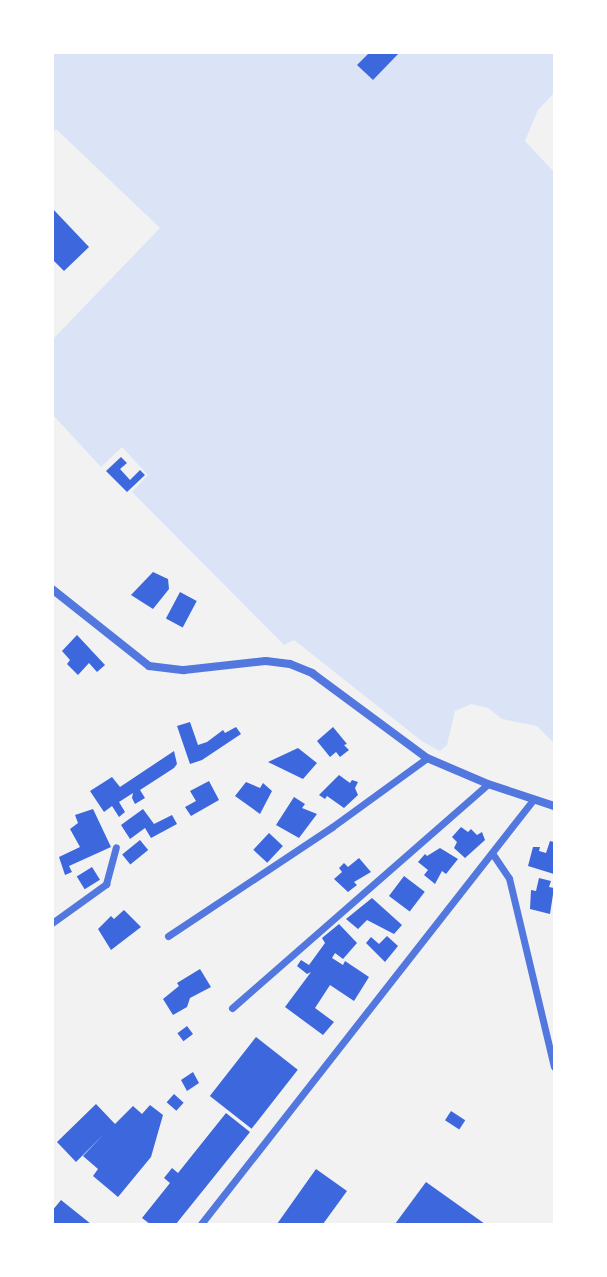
<!DOCTYPE html>
<html>
<head>
<meta charset="utf-8">
<style>
  body { margin:0 }
  #map { position:relative; width:607px; height:1277px; overflow:hidden; background:#f2f2f2; font-family:"Noto Serif",serif }
  div>[style] { position:absolute }
  .green>* { inset:0; background:#dbe4f7 }
  .building>* { inset:0; background:#3d67dc; transform-origin:0 0 }
  .minor>* { height:7px; margin:-3.5px; padding:0 3.5px; transform-origin:3.5px; border-radius:3.5px; background:#5277de }
  .tertiary>* { height:8px; margin:-4px; padding:0 4px; transform-origin:4px; border-radius:4px; background:#5277de }
  span { translate:-50% -50%; white-space:nowrap; text-align:center; line-height:1.15; -webkit-text-stroke:6px #fff; paint-order:stroke }
  .frame { position:absolute; inset:0; border:54px solid #fff; pointer-events:none }
</style>
</head>
<body>
<div id="map">
  <div class="green">
    <div style="clip-path:polygon(53px 53px,554px 53px,554px 93px,538px 110px,525px 141px,554px 172px,554px 743px,537px 726px,502px 719px,488px 708px,471px 704px,455px 711px,447px 745px,440px 751px,423px 742px,294px 640px,284px 645px,132px 492px,148px 475px,122px 447px,101px 467px,53px 415px,53px 339px,160px 228px,56px 129px,53px 132px)"></div>
  </div>
  <div class="building">
    <div style="clip-path:polygon(370px 52px,400px 52px,373px 80px,357px 65px)"></div>
    <div style="clip-path:polygon(52px 208px,89px 247px,64px 271px,52px 259px)"></div>
    <div style="clip-path:polygon(121px 457px,127px 463px,120px 469px,130px 480px,140px 470px,145px 475px,127px 492px,106px 471px)"></div>
    <div style="clip-path:polygon(153px 572px,168px 579px,169px 589px,153px 609px,131px 595px)"></div>
    <div style="left:180px;top:592px;width:19px;height:30px;rotate:28deg"></div>
    <div style="clip-path:polygon(77px 635px,105px 665px,97px 672px,89px 663px,78px 675px,67px 664px,70px 660px,62px 651px)"></div>
    <div style="clip-path:polygon(190px 722px,198px 745px,207px 742px,223px 730px,225px 733px,236px 727px,241px 734px,202px 760px,190px 764px,177px 726px)"></div>
    <div style="clip-path:polygon(333px 727px,347px 744px,344px 745px,349px 750px,340px 757px,336px 752px,330px 757px,317px 741px)"></div>
    <div style="clip-path:polygon(298px 748px,317px 763px,303px 779px,268px 762px)"></div>
    <div style="clip-path:polygon(174px 751px,177px 764px,174px 768px,140px 790px,145px 798px,135px 804px,132px 798px,133px 793px,119px 802px,125px 812px,119px 817px,112px 806px,104px 812px,90px 791px,112px 777px,120px 787px)"></div>
    <div style="clip-path:polygon(339px 775px,350px 783px,352px 780px,358px 782px,355px 788px,358px 795px,344px 808px,327px 796px,325px 799px,319px 795px)"></div>
    <div style="clip-path:polygon(209px 781px,219px 800px,191px 816px,185px 807px,196px 801px,190px 791px)"></div>
    <div style="clip-path:polygon(246px 782px,260px 788px,263px 783px,272px 791px,260px 814px,235px 796px)"></div>
    <div style="clip-path:polygon(294px 797px,305px 804px,302px 808px,317px 814px,299px 838px,276px 825px)"></div>
    <div style="clip-path:polygon(93px 809px,111px 847px,69px 866px,72px 872px,65px 875px,59px 857px,80px 847px,70px 829px,78px 823px,75px 815px)"></div>
    <div style="clip-path:polygon(143px 809px,154px 824px,172px 815px,177px 824px,151px 838px,145px 828px,130px 839px,121px 825px)"></div>
    <div style="clip-path:polygon(461px 827px,468px 832px,471px 829px,477px 835px,482px 832px,485px 840px,465px 858px,454px 848px,457px 842px,452px 837px)"></div>
    <div style="left:269px;top:833px;width:19px;height:23px;rotate:43deg"></div>
    <div style="left:140px;top:840px;width:13px;height:23px;rotate:51deg"></div>
    <div style="clip-path:polygon(550px 841px,554px 842px,554px 874px,528px 866px,533px 847px,540px 847px,539px 851px,546px 853px)"></div>
    <div style="clip-path:polygon(440px 848px,458px 859px,446px 874px,442px 871px,435px 884px,424px 875px,428px 870px,418px 862px,425px 854px,427px 856px)"></div>
    <div style="clip-path:polygon(359px 858px,371px 872px,354px 882px,357px 885px,348px 892px,334px 879px,342px 872px,339px 868px,344px 863px,348px 867px)"></div>
    <div style="left:92px;top:867px;width:15px;height:18px;rotate:58deg"></div>
    <div style="left:404px;top:876px;width:26px;height:25px;rotate:37deg"></div>
    <div style="clip-path:polygon(539px 878px,551px 881px,549px 887px,554px 888px,550px 914px,530px 909px,531px 890px,536px 891px)"></div>
    <div style="clip-path:polygon(372px 898px,402px 925px,394px 934px,367px 920px,358px 929px,346px 919px)"></div>
    <div style="clip-path:polygon(124px 910px,141px 927px,111px 950px,98px 929px,111px 916px,114px 919px)"></div>
    <div style="clip-path:polygon(339px 924px,357px 943px,343px 959px,335px 953px,332px 958px,343px 965px,345px 961px,369px 977px,354px 1001px,330px 985px,315px 1008px,334px 1022px,323px 1035px,285px 1007px,311px 972px,307px 974px,297px 966px,301px 960px,309px 965px,325px 943px,322px 938px)"></div>
    <div style="clip-path:polygon(387px 936px,398px 946px,385px 962px,366px 943px,371px 937px,379px 944px)"></div>
    <div style="clip-path:polygon(200px 969px,211px 987px,190px 998px,187px 1007px,173px 1015px,163px 999px,179px 986px,177px 983px)"></div>
    <div style="left:187px;top:1026px;width:10px;height:12px;rotate:53deg"></div>
    <div style="left:256px;top:1037px;width:53px;height:75px;rotate:38deg"></div>
    <div style="clip-path:polygon(193px 1072px,199px 1083px,187px 1091px,181px 1080px)"></div>
    <div style="left:174px;top:1094px;width:13px;height:11px;rotate:42deg"></div>
    <div style="clip-path:polygon(96px 1104px,115px 1124px,133px 1106px,142px 1114px,150px 1105px,163px 1115px,151px 1157px,118px 1197px,93px 1176px,98px 1169px,83px 1156px,103px 1135px,76px 1162px,57px 1142px)"></div>
    <div style="left:451px;top:1111px;width:17px;height:11px;rotate:33deg"></div>
    <div style="clip-path:polygon(226px 1113px,250px 1132px,176px 1224px,150px 1224px,142px 1218px,170px 1183px,164px 1178px,172px 1168px,178px 1173px)"></div>
    <div style="clip-path:polygon(316px 1169px,347px 1191px,323px 1224px,277px 1224px)"></div>
    <div style="clip-path:polygon(426px 1182px,485px 1224px,395px 1224px)"></div>
    <div style="clip-path:polygon(61px 1200px,91px 1224px,52px 1224px,52px 1211px)"></div>
  </div>
  <div class="minor">
    <div style="left:492px;top:853px;width:30px;rotate:56deg"></div>
    <div style="left:509px;top:878px;width:194px;rotate:76.6deg"></div>
    <div style="left:52px;top:923px;width:67px;rotate:-35.8deg"></div>
    <div style="left:106px;top:884px;width:38px;rotate:-75deg"></div>
    <div style="left:168px;top:936px;width:197px;rotate:-33.6deg"></div>
    <div style="left:332px;top:827px;width:117px;rotate:-36deg"></div>
    <div style="left:232px;top:1008px;width:340px;rotate:-41.2deg"></div>
    <div style="left:201px;top:1224px;width:539px;rotate:-51.94deg"></div>
  </div>
  <div class="tertiary">
    <div style="left:52px;top:589px;width:124px;rotate:38.4deg"></div>
    <div style="left:149px;top:666px;width:35px;rotate:7deg"></div>
    <div style="left:184px;top:670px;width:82px;rotate:-6.3deg"></div>
    <div style="left:266px;top:661px;width:24px;rotate:7deg"></div>
    <div style="left:290px;top:664px;width:24px;rotate:22deg"></div>
    <div style="left:312px;top:673px;width:143px;rotate:36.5deg"></div>
    <div style="left:427px;top:758px;width:66px;rotate:23.1deg"></div>
    <div style="left:488px;top:784px;width:70px;rotate:18.4deg"></div>
  </div>
  <div class="frame"></div>
</div>
</body>
</html>
